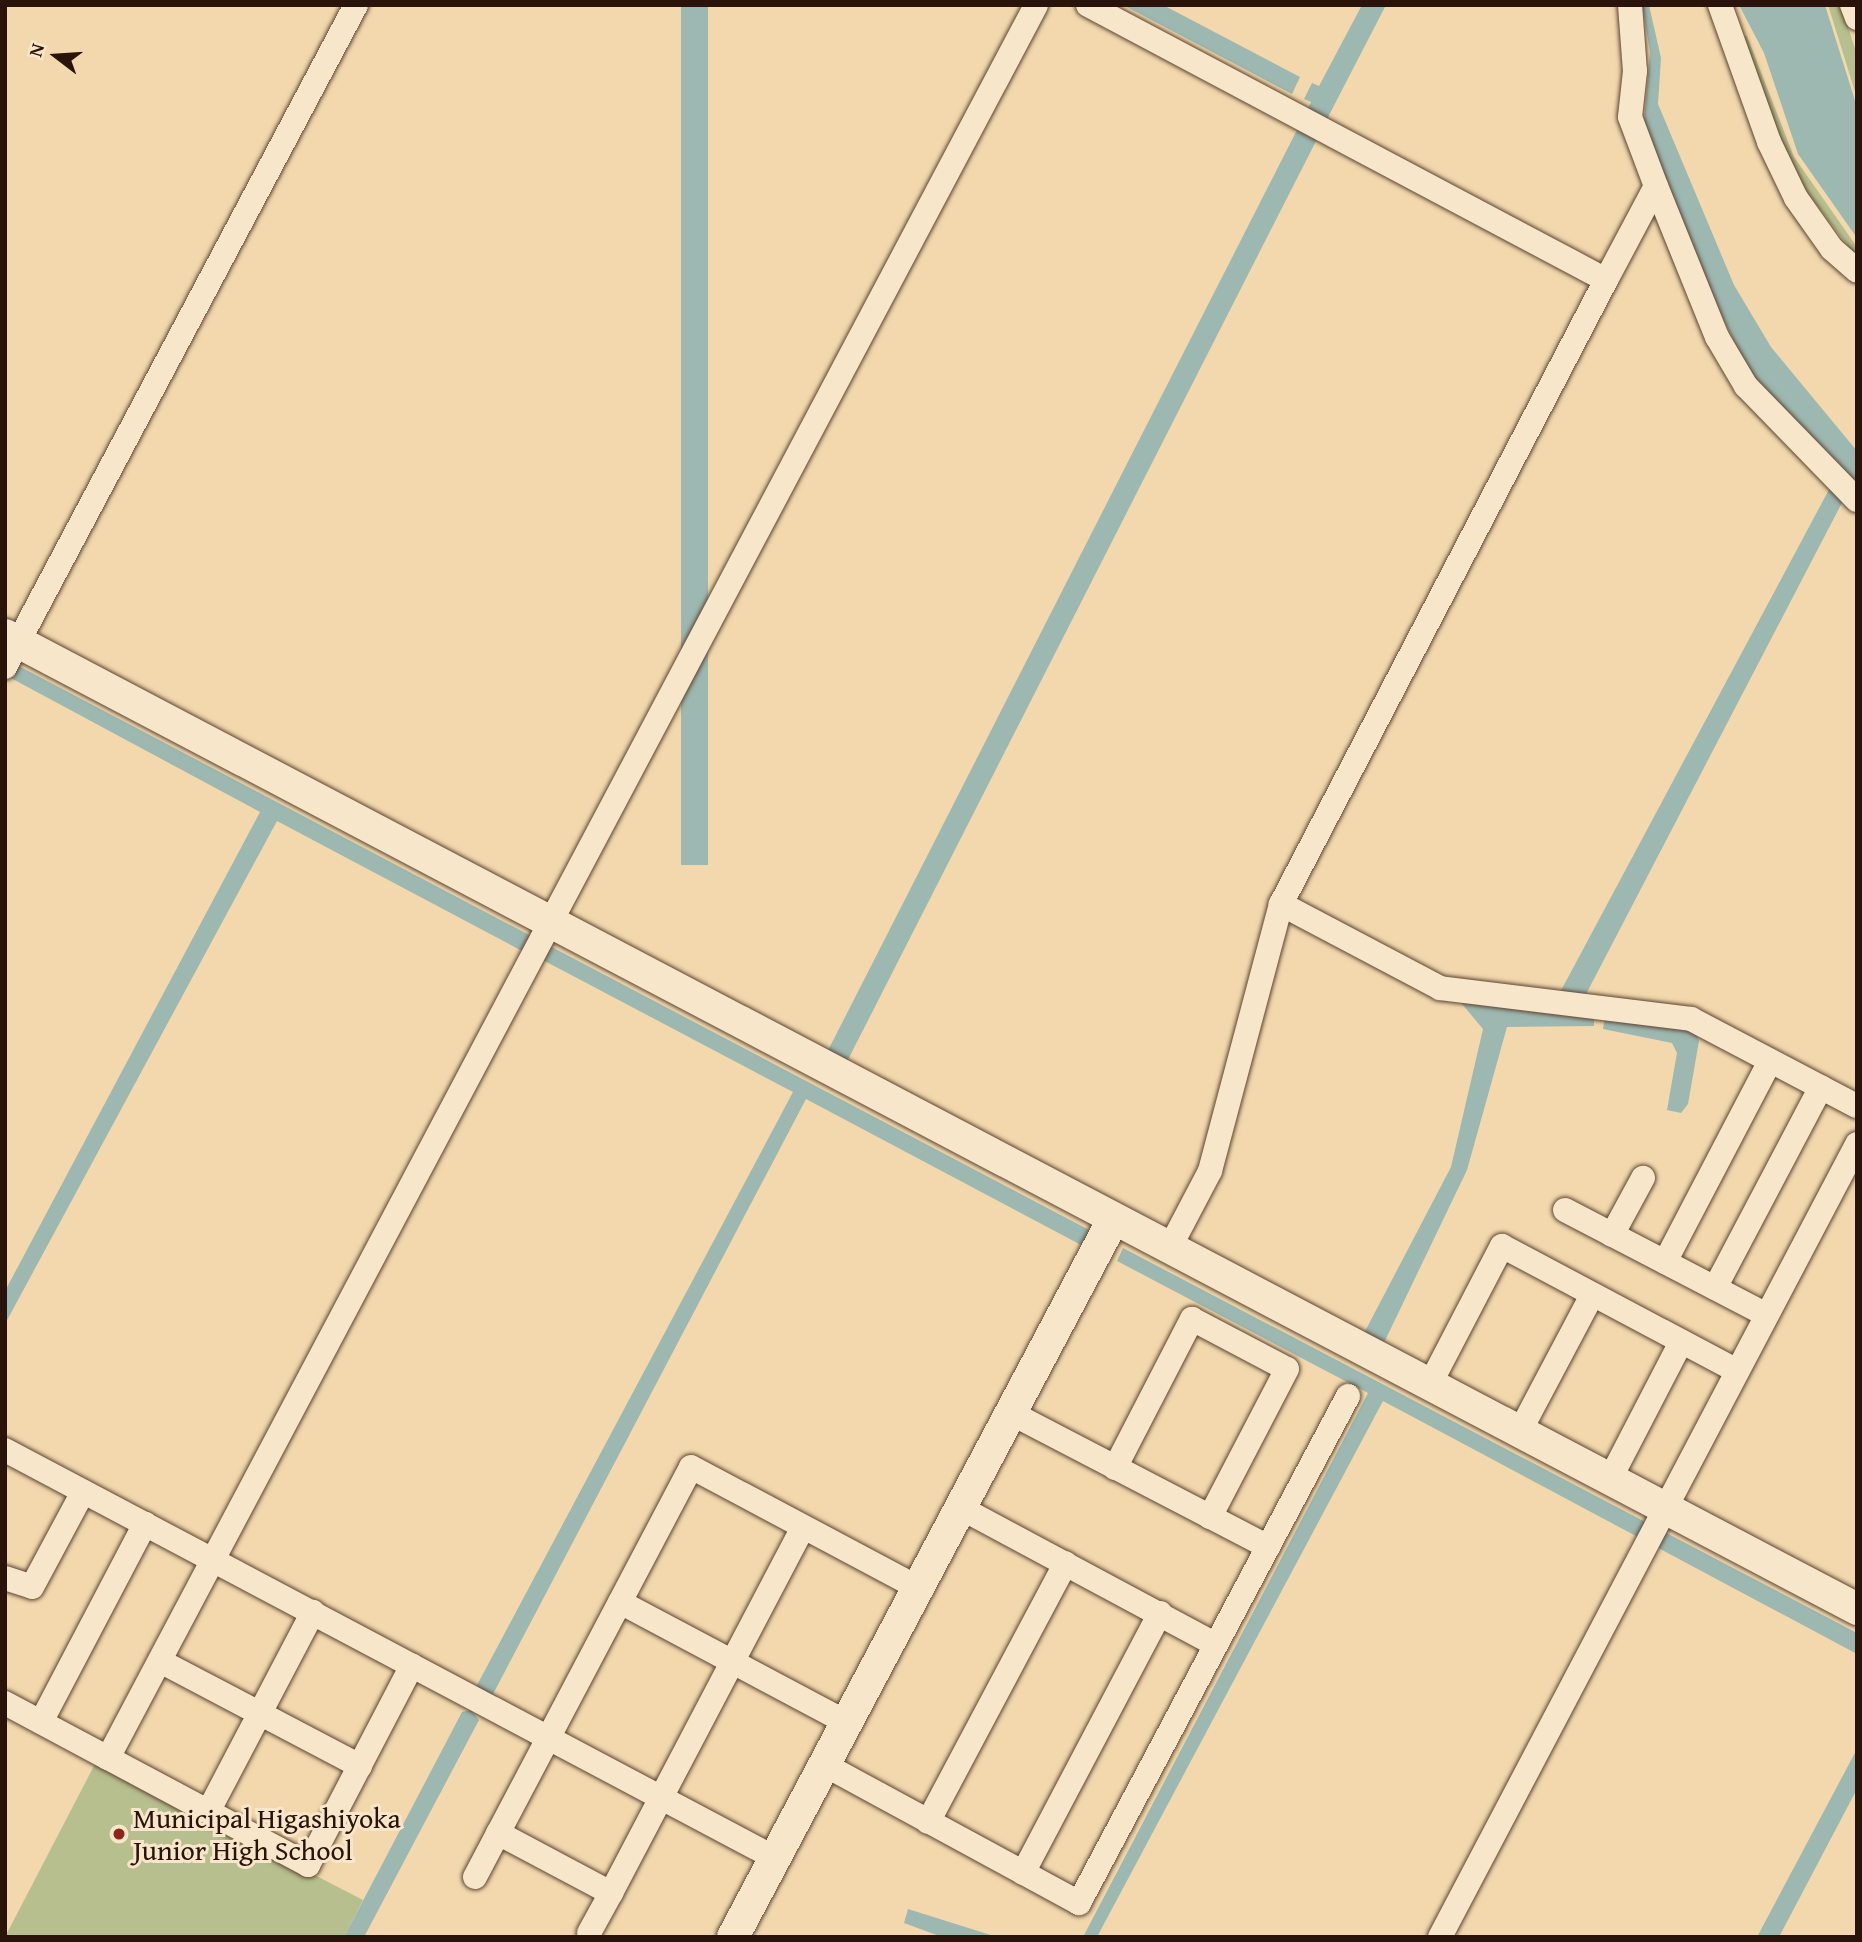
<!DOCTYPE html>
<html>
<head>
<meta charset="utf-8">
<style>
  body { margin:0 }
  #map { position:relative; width:1862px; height:1942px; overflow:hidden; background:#f2d8ac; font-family:"Gentium Book Plus",serif }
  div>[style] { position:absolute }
  .green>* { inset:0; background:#b6bf8d }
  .water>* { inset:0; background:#9db8b1; transform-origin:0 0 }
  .roads { filter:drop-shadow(0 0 2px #5c4432) drop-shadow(0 0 2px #5c4432) }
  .minor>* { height:24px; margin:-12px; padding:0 12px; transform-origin:12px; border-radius:12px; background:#f7e6c9 }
  .tertiary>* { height:32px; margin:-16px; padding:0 16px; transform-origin:16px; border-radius:16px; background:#f7e6c9 }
  .dots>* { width:19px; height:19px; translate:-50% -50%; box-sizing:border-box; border:4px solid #f7e6c9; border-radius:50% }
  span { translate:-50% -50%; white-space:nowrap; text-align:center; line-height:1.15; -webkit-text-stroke:6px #f7e6c9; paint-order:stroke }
  .poi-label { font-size:28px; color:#2a130a }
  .left { translate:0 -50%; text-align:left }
  .frame { position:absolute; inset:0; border:7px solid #2a130a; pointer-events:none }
  .north { position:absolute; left:21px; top:21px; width:70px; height:70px; -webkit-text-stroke:5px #f7e6c9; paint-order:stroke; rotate:287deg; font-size:19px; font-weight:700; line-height:28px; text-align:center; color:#2a130a }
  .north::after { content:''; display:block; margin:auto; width:24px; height:32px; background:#2a130a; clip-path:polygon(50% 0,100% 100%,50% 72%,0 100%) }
</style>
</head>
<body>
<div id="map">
  <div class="green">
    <div style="clip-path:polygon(1828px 5px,1841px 5px,1857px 55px,1857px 98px)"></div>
    <div style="clip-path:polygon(1747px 36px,1794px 157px,1857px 247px,1857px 258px,1790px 169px,1739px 37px)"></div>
    <div style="clip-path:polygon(96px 1762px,363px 1900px,344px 1937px,5px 1937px)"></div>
  </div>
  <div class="water">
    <div style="left:681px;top:5px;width:27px;height:860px"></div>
    <div style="clip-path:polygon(1123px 5px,1163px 5px,1300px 77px,1292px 94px)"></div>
    <div style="clip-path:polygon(1362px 5px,1386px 5px,1326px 121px,1307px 111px,1311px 102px,1304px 99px,1312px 83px,1319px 86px)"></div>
    <div style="clip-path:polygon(1642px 5px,1649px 5px,1661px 58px,1658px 104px,1734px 285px,1771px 347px,1857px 451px,1857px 485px,1845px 497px,1583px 1000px,1594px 1014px,1594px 1026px,1507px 1027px,1467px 1170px,1381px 1349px,1361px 1339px,1451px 1167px,1483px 1029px,1457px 998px,1557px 998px,1840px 469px,1756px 386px,1690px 251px,1644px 122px,1650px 52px)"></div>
    <div style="clip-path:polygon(1739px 5px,1825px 5px,1857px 107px,1857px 238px,1798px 154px,1764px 53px)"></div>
    <div style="left:1297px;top:130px;width:22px;height:1038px;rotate:27deg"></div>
    <div style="clip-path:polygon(15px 664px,533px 937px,524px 952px,277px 821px,5px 1324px,5px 1291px,260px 812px,9px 677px)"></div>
    <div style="clip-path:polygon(546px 944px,1093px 1232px,1085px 1247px,806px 1099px,492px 1696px,476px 1687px,793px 1092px,539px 958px)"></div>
    <div style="clip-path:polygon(1605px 1016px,1693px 1028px,1699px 1041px,1688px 1104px,1681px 1113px,1667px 1110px,1677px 1053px,1672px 1043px,1603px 1029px)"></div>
    <div style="clip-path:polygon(1123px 1248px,1857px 1633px,1857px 1654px,1383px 1401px,1097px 1937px,1083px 1937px,1368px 1393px,1117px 1261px)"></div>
    <div style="clip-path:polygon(471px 1710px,479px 1720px,364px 1937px,344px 1937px,462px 1712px)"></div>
    <div style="clip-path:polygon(1857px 1749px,1857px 1789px,1779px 1937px,1757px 1937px)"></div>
    <div style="clip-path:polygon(908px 1909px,997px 1937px,942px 1937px,904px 1923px)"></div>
  </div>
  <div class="roads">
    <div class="minor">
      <div style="left:1088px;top:5px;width:586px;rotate:27.96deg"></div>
      <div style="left:1606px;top:280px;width:704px;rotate:117.51deg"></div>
      <div style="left:1281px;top:904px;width:276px;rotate:104.9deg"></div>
      <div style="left:1210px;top:1171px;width:88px;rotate:117.7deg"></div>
      <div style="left:1630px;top:5px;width:66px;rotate:85.7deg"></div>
      <div style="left:1635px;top:71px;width:46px;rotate:96.2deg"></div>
      <div style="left:1630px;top:117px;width:74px;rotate:69.4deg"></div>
      <div style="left:1720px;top:5px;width:145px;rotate:70.3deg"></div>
      <div style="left:1769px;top:142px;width:62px;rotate:64.3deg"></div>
      <div style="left:1796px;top:198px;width:62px;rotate:54.8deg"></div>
      <div style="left:1832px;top:249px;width:33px;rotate:41deg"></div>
      <div style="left:1852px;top:5px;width:14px;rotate:69deg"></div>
      <div style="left:1606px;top:280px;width:106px;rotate:-62deg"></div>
      <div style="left:1656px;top:186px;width:163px;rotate:68deg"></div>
      <div style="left:1717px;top:337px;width:57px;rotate:59.4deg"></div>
      <div style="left:1746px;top:386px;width:159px;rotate:45.8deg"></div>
      <div style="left:5px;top:667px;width:749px;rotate:-62.07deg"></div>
      <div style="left:1281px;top:904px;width:180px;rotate:27.8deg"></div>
      <div style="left:1440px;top:988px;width:253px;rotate:7deg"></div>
      <div style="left:1691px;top:1019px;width:187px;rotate:27.7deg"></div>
      <div style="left:1565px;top:1210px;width:225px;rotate:27.5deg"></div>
      <div style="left:1612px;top:1235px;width:65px;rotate:-61.5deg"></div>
      <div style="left:1665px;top:1262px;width:227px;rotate:-62.4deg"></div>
      <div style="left:1715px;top:1288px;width:227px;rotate:-62.2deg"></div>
      <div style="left:1429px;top:1386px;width:158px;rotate:-62.5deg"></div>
      <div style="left:1502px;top:1246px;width:264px;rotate:28deg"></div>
      <div style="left:1011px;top:1413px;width:290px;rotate:27.5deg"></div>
      <div style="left:1519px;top:1433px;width:156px;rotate:-62.1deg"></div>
      <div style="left:5px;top:1450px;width:871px;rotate:27.92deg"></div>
      <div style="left:1115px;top:1468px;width:168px;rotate:-62.7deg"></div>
      <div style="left:1192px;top:1319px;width:107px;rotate:27.8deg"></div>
      <div style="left:1287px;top:1369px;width:167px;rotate:117.5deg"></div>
      <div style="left:1609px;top:1481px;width:157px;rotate:-62.6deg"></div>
      <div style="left:961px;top:1508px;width:288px;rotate:28.2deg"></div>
      <div style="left:5px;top:1578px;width:28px;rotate:18deg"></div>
      <div style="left:32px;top:1587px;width:108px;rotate:-61.8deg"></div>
      <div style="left:620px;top:1602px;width:258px;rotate:28deg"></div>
      <div style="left:160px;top:1661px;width:226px;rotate:27.7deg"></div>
      <div style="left:5px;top:1703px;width:117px;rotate:28.1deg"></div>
      <div style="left:108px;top:1758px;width:1983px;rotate:-62.1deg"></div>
      <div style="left:41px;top:1722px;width:224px;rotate:-62.3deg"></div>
      <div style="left:108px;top:1758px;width:227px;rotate:28.1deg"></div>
      <div style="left:308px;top:1865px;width:225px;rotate:-62.5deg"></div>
      <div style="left:825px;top:1765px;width:289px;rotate:28.5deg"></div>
      <div style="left:1079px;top:1903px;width:574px;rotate:-62.05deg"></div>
      <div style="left:208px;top:1812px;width:226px;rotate:-62.3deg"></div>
      <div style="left:928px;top:1822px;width:293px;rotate:-62deg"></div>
      <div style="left:498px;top:1833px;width:128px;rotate:28deg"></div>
      <div style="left:611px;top:1893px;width:413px;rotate:-62.3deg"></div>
      <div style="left:1023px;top:1873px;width:294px;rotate:-62.2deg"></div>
      <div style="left:475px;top:1877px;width:463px;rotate:-62.2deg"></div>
      <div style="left:691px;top:1467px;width:258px;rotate:28deg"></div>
      <div style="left:589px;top:1933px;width:46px;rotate:-61.2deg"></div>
      <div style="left:1440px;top:1937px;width:896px;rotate:-62.26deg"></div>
    </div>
    <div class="tertiary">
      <div style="left:5px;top:635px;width:2093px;rotate:27.74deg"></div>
      <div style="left:733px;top:1937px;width:811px;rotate:-62.08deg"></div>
    </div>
  </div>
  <div class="dots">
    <div style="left:119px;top:1834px;background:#8f2418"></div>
  </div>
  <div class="poi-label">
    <span class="left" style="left:133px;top:1834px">Municipal Higashiyoka<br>Junior High School</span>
  </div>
  <div class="frame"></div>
  <div class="north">N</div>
</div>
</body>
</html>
